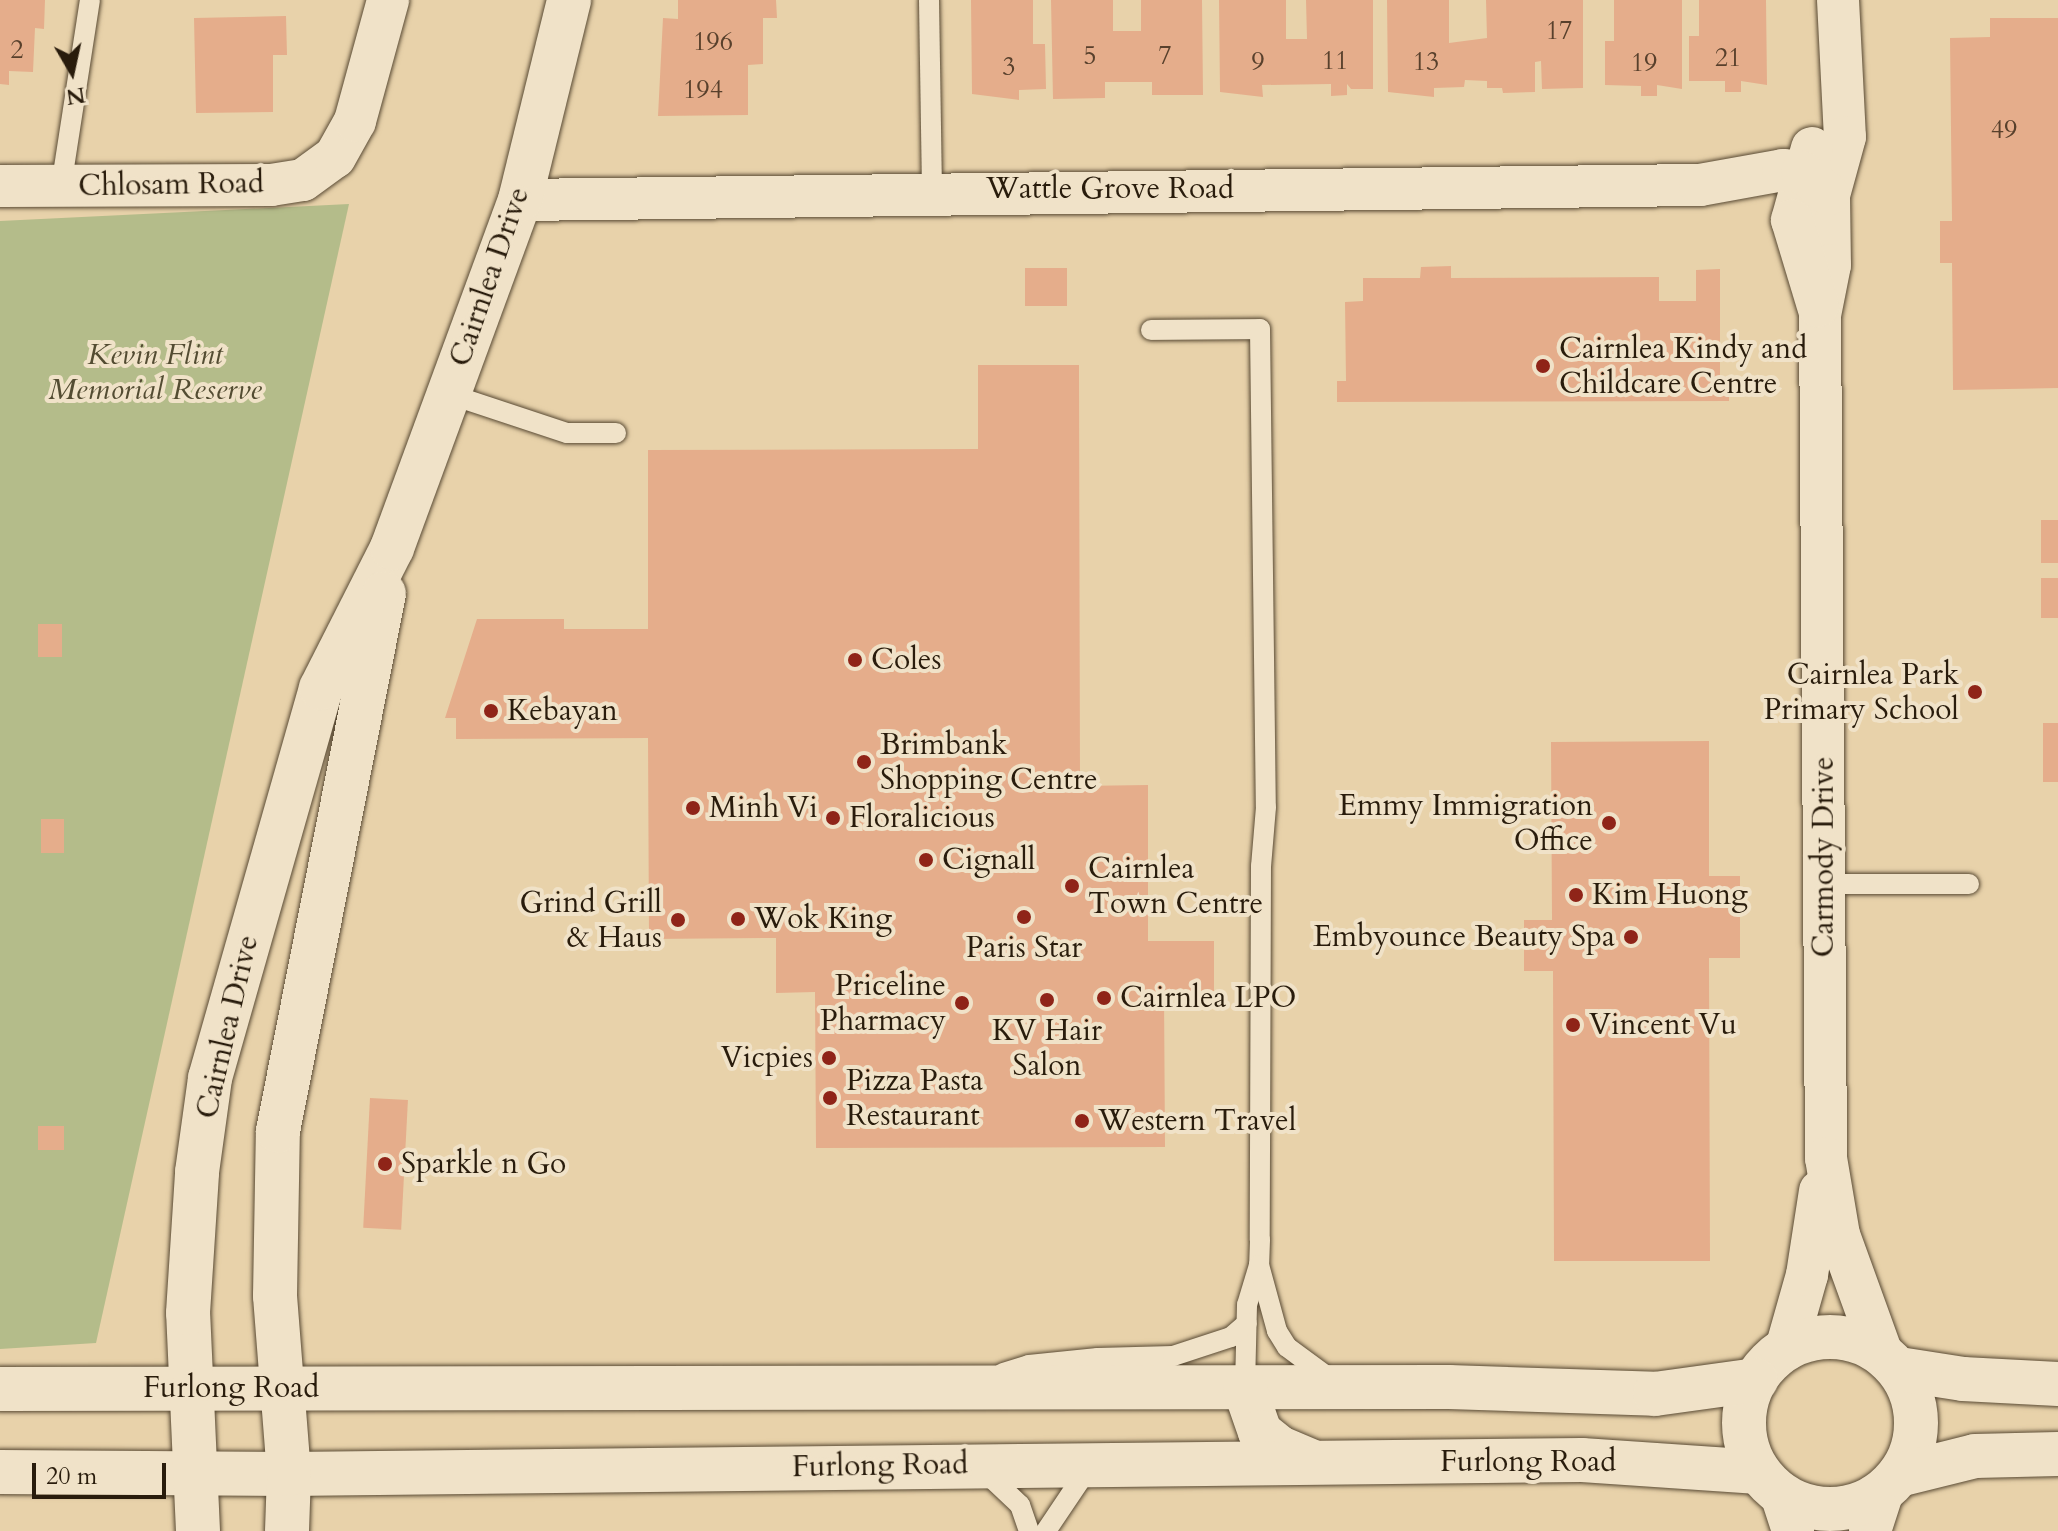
<!DOCTYPE html>
<html>
<head>
<meta charset="utf-8">
<style>
  body { margin:0 }
  #map { position:relative; width:2058px; height:1531px; overflow:hidden; background:#e8d2aa; font-family:Cardo,serif }
  div>[style] { position:absolute }
  .green>* { inset:0; background:#b4bc8a }
  .building>* { inset:0; background:#e5ad8b; transform-origin:0 0 }
  .roads { filter:drop-shadow(0 0 2px #594a34) drop-shadow(0 0 2px #594a34) }
  .lane>* { height:20px; margin:-10px; padding:0 10px; transform-origin:10px; border-radius:10px; background:#f0e2c8 }
  .street>* { height:42px; margin:-21px; padding:0 21px; transform-origin:21px; border-radius:21px; background:#f0e2c8 }
  .secondary>* { height:44px; margin:-22px; padding:0 22px; transform-origin:22px; border-radius:22px; background:#f0e2c8 }
  .secondary>.ring { margin:-22px; padding:0; box-sizing:content-box; background:none; border:44px solid #f0e2c8; border-radius:50% }
  .dots>* { width:22px; height:22px; translate:-50% -50%; box-sizing:border-box; border:4px solid #f0e2c8; border-radius:50% }
  span { translate:-50% -50%; white-space:nowrap; text-align:center; line-height:1.15; -webkit-text-stroke:8px #f0e2c8; paint-order:stroke }
  .number-label { font-size:26px; color:#58402c }
  .number-label span { -webkit-text-stroke-width:0 }
  .street-label { font-size:30px; color:#291c0c }
  .poi-label { font-size:30px; color:#291c0c }
  .left { translate:0 -50%; text-align:left }
  .right { translate:-100% -50%; text-align:right }
  .park-label { font-size:30px; color:#534c32; font-style:italic }
  .north { position:absolute; left:32px; top:32px; width:80px; height:80px; -webkit-text-stroke:6px #f0e2c8; paint-order:stroke; rotate:171deg; font-size:22px; font-weight:700; line-height:32px; text-align:center; color:#291c0c }
  .north::after { content:''; display:block; margin:auto; width:28px; height:36px; background:#291c0c; clip-path:polygon(50% 0,100% 100%,50% 72%,0 100%) }
  .scale { position:absolute; left:32px; top:1463px; width:134px; height:36px; box-sizing:border-box; border:4px solid #291c0c; border-top:0; padding-left:10px; font-size:24px; line-height:28px; white-space:nowrap; color:#291c0c; -webkit-text-stroke:6px #f0e2c8; paint-order:stroke }
</style>
</head>
<body>
<div id="map">
  <div class="green">
    <div style="clip-path:polygon(349px 204px,96px 1343px,0 1349px,0 221px)"></div>
  </div>
  <div class="building">
    <div style="clip-path:polygon(0 0,45px 0,44px 29px,35px 28px,33px 72px,9px 71px,9px 85px,0 84px)"></div>
    <div style="clip-path:polygon(678px 0,776px 0,777px 18px,763px 18px,763px 64px,748px 65px,748px 115px,658px 116px,663px 18px,678px 19px)"></div>
    <div style="clip-path:polygon(971px 0,1033px 0,1033px 44px,1045px 44px,1046px 89px,1019px 90px,1019px 100px,972px 94px)"></div>
    <div style="clip-path:polygon(1051px 0,1113px 0,1113px 31px,1141px 31px,1141px 0,1202px 0,1203px 95px,1152px 95px,1152px 82px,1105px 82px,1105px 98px,1053px 99px)"></div>
    <div style="clip-path:polygon(1219px 0,1286px 0,1286px 39px,1307px 39px,1306px 0,1373px 0,1373px 89px,1351px 89px,1347px 84px,1347px 95px,1331px 96px,1331px 84px,1262px 85px,1263px 97px,1220px 92px)"></div>
    <div style="clip-path:polygon(1387px 0,1449px 0,1449px 43px,1487px 38px,1486px 0,1583px 0,1583px 88px,1542px 89px,1541px 61px,1535px 62px,1535px 92px,1503px 93px,1502px 88px,1487px 88px,1487px 81px,1465px 80px,1464px 87px,1434px 88px,1434px 97px,1388px 92px)"></div>
    <div style="clip-path:polygon(1614px 0,1682px 0,1682px 89px,1657px 85px,1657px 96px,1641px 96px,1641px 86px,1605px 85px,1605px 41px,1614px 41px)"></div>
    <div style="clip-path:polygon(1699px 0,1766px 0,1767px 85px,1741px 81px,1741px 92px,1725px 92px,1725px 81px,1689px 81px,1689px 36px,1699px 36px)"></div>
    <div style="clip-path:polygon(286px 16px,287px 55px,273px 55px,273px 112px,196px 113px,194px 18px)"></div>
    <div style="clip-path:polygon(1990px 18px,2058px 18px,2058px 388px,1953px 390px,1952px 263px,1940px 263px,1940px 221px,1952px 221px,1950px 38px,1990px 37px)"></div>
    <div style="clip-path:polygon(1451px 266px,1451px 278px,1659px 277px,1659px 301px,1696px 301px,1696px 270px,1720px 269px,1720px 380px,1729px 380px,1729px 401px,1337px 402px,1337px 381px,1346px 381px,1345px 302px,1363px 301px,1363px 278px,1420px 278px,1421px 267px)"></div>
    <div style="left:1067px;top:268px;width:38px;height:42px;rotate:90deg"></div>
    <div style="clip-path:polygon(978px 365px,1079px 365px,1080px 786px,1148px 785px,1148px 941px,1214px 941px,1214px 991px,1164px 992px,1165px 1147px,816px 1148px,815px 992px,776px 993px,776px 938px,649px 939px,648px 738px,456px 739px,456px 718px,445px 718px,477px 619px,564px 619px,564px 629px,648px 629px,648px 450px,978px 449px)"></div>
    <div style="left:2041px;top:520px;width:17px;height:43px"></div>
    <div style="left:2041px;top:578px;width:17px;height:40px"></div>
    <div style="left:62px;top:624px;width:33px;height:24px;rotate:90deg"></div>
    <div style="left:2043px;top:723px;width:15px;height:59px"></div>
    <div style="clip-path:polygon(1709px 741px,1709px 876px,1740px 876px,1740px 958px,1709px 958px,1710px 1261px,1554px 1261px,1553px 971px,1524px 971px,1524px 920px,1552px 920px,1551px 742px)"></div>
    <div style="left:41px;top:819px;width:23px;height:34px"></div>
    <div style="left:370px;top:1098px;width:38px;height:130px;rotate:3deg"></div>
    <div style="left:38px;top:1126px;width:26px;height:24px"></div>
  </div>
  <div class="roads">
    <div class="lane">
      <div style="left:929px;top:0;width:190px;rotate:89.1deg"></div>
      <div style="left:61px;top:187px;width:189px;rotate:-81.2deg"></div>
      <div style="left:1151px;top:330px;width:109px;rotate:-0.5deg"></div>
      <div style="left:1260px;top:329px;width:478px;rotate:89.3deg"></div>
      <div style="left:1266px;top:807px;width:59px;rotate:94.8deg"></div>
      <div style="left:1261px;top:866px;width:374px;rotate:90.2deg"></div>
      <div style="left:1260px;top:1240px;width:25px;rotate:92deg"></div>
      <div style="left:1259px;top:1265px;width:42px;rotate:106.7deg"></div>
      <div style="left:1247px;top:1305px;width:84px;rotate:91.4deg"></div>
      <div style="left:449px;top:394px;width:124px;rotate:18.3deg"></div>
      <div style="left:567px;top:433px;width:49px"></div>
      <div style="left:1824px;top:884px;width:145px"></div>
      <div style="left:1259px;top:1265px;width:68px;rotate:74.7deg"></div>
      <div style="left:1277px;top:1331px;width:19px;rotate:58deg"></div>
      <div style="left:1287px;top:1347px;width:52px;rotate:36.4deg"></div>
      <div style="left:1003px;top:1373px;width:27px;rotate:-17deg"></div>
      <div style="left:1029px;top:1365px;width:69px;rotate:-5.8deg"></div>
      <div style="left:1098px;top:1358px;width:75px;rotate:-1.5deg"></div>
      <div style="left:1173px;top:1356px;width:61px;rotate:-18.1deg"></div>
      <div style="left:1231px;top:1337px;width:21px;rotate:-41deg"></div>
      <div style="left:985px;top:1472px;width:48px;rotate:43.3deg"></div>
      <div style="left:1020px;top:1505px;width:28px;rotate:71deg"></div>
      <div style="left:1046px;top:1531px;width:77px;rotate:-56.1deg"></div>
    </div>
    <div class="street">
      <div style="left:1838px;top:0;width:137px;rotate:87.1deg"></div>
      <div style="left:1845px;top:137px;width:60px;rotate:105.4deg"></div>
      <div style="left:1829px;top:195px;width:70px;rotate:89.2deg"></div>
      <div style="left:1830px;top:265px;width:51px;rotate:101.3deg"></div>
      <div style="left:1820px;top:315px;width:843px;rotate:89.59deg"></div>
      <div style="left:1826px;top:1158px;width:78px;rotate:80.4deg"></div>
      <div style="left:1839px;top:1235px;width:127px;rotate:70.1deg"></div>
      <div style="left:1812px;top:148px;width:75px;rotate:105.5deg"></div>
      <div style="left:1792px;top:220px;width:90px;rotate:73.2deg"></div>
      <div style="left:0;top:186px;width:271px;rotate:-0.2deg"></div>
      <div style="left:271px;top:185px;width:32px;rotate:-9deg"></div>
      <div style="left:303px;top:180px;width:39px;rotate:-36deg"></div>
      <div style="left:335px;top:157px;width:41px;rotate:-60.9deg"></div>
      <div style="left:355px;top:121px;width:125px;rotate:-74.7deg"></div>
      <div style="left:520px;top:200px;width:1180px;rotate:-0.73deg"></div>
      <div style="left:1700px;top:185px;width:84px;rotate:-10.2deg"></div>
      <div style="left:1783px;top:170px;width:19px;rotate:6deg"></div>
      <div style="left:1802px;top:172px;width:35px;rotate:40deg"></div>
      <div style="left:1786px;top:1349px;width:77px;rotate:-74.2deg"></div>
      <div style="left:1807px;top:1275px;width:85px;rotate:-81.2deg"></div>
      <div style="left:1781px;top:1494px;width:39px;rotate:72deg"></div>
      <div style="left:1870px;top:1531px;width:42px;rotate:-72deg"></div>
    </div>
    <div class="secondary">
      <div class="ring" style="left:1744px;top:1337px;width:128px;height:128px"></div>
      <div style="left:1899px;top:1369px;width:65px;rotate:8.9deg"></div>
      <div style="left:1963px;top:1379px;width:95px;rotate:3deg"></div>
      <div style="left:0;top:1389px;width:1449px;rotate:-0.08deg"></div>
      <div style="left:1449px;top:1387px;width:206px;rotate:1.9deg"></div>
      <div style="left:1655px;top:1394px;width:102px;rotate:-7.9deg"></div>
      <div style="left:1245px;top:1389px;width:46px;rotate:70.8deg"></div>
      <div style="left:1260px;top:1432px;width:26px;rotate:39deg"></div>
      <div style="left:1280px;top:1448px;width:36px;rotate:23deg"></div>
      <div style="left:0;top:1472px;width:289px;rotate:0.4deg"></div>
      <div style="left:289px;top:1474px;width:1293px;rotate:-0.62deg"></div>
      <div style="left:1582px;top:1460px;width:177px;rotate:3.9deg"></div>
      <div style="left:1899px;top:1475px;width:78px;rotate:-14deg"></div>
      <div style="left:1975px;top:1456px;width:83px;rotate:-1.4deg"></div>
      <div style="left:198px;top:1531px;width:218px;rotate:-92.6deg"></div>
      <div style="left:188px;top:1313px;width:141px;rotate:-86.3deg"></div>
      <div style="left:197px;top:1172px;width:95px;rotate:-82.1deg"></div>
      <div style="left:210px;top:1078px;width:405px;rotate:-74.1deg"></div>
      <div style="left:321px;top:688px;width:157px;rotate:-63.1deg"></div>
      <div style="left:392px;top:548px;width:371px;rotate:-69.8deg"></div>
      <div style="left:520px;top:200px;width:206px;rotate:-76.2deg"></div>
      <div style="left:287px;top:1531px;width:57px;rotate:-88deg"></div>
      <div style="left:289px;top:1474px;width:179px;rotate:-94.5deg"></div>
      <div style="left:275px;top:1296px;width:165px;rotate:-89deg"></div>
      <div style="left:278px;top:1131px;width:548px;rotate:-78.85deg"></div>
    </div>
  </div>
  <div class="dots">
    <div style="left:1543px;top:366px;background:#8f2418"></div>
    <div style="left:855px;top:660px;background:#8f2418"></div>
    <div style="left:1975px;top:692px;background:#8f2418"></div>
    <div style="left:491px;top:711px;background:#8f2418"></div>
    <div style="left:864px;top:762px;background:#8f2418"></div>
    <div style="left:693px;top:808px;background:#8f2418"></div>
    <div style="left:833px;top:818px;background:#8f2418"></div>
    <div style="left:1609px;top:823px;background:#8f2418"></div>
    <div style="left:926px;top:860px;background:#8f2418"></div>
    <div style="left:1072px;top:886px;background:#8f2418"></div>
    <div style="left:1576px;top:895px;background:#8f2418"></div>
    <div style="left:1024px;top:917px;background:#8f2418"></div>
    <div style="left:738px;top:919px;background:#8f2418"></div>
    <div style="left:678px;top:920px;background:#8f2418"></div>
    <div style="left:1631px;top:937px;background:#8f2418"></div>
    <div style="left:1104px;top:998px;background:#8f2418"></div>
    <div style="left:1047px;top:1000px;background:#8f2418"></div>
    <div style="left:962px;top:1003px;background:#8f2418"></div>
    <div style="left:1573px;top:1025px;background:#8f2418"></div>
    <div style="left:829px;top:1058px;background:#8f2418"></div>
    <div style="left:830px;top:1098px;background:#8f2418"></div>
    <div style="left:1082px;top:1121px;background:#8f2418"></div>
    <div style="left:385px;top:1164px;background:#8f2418"></div>
  </div>
  <div class="number-label">
    <span style="left:1559px;top:31px">17</span>
    <span style="left:713px;top:42px">196</span>
    <span style="left:17px;top:50px">2</span>
    <span style="left:1090px;top:56px">5</span>
    <span style="left:1165px;top:56px">7</span>
    <span style="left:1728px;top:58px">21</span>
    <span style="left:1335px;top:61px">11</span>
    <span style="left:1258px;top:62px">9</span>
    <span style="left:1426px;top:62px">13</span>
    <span style="left:1644px;top:63px">19</span>
    <span style="left:1009px;top:67px">3</span>
    <span style="left:703px;top:90px">194</span>
    <span style="left:2004px;top:130px">49</span>
  </div>
  <div class="street-label">
    <span style="left:171px;top:185px;rotate:-1deg">Chlosam Road</span>
    <span style="left:1110px;top:189px">Wattle Grove Road</span>
    <span style="left:490px;top:277px;rotate:-71deg">Cairnlea Drive</span>
    <span style="left:1824px;top:857px;rotate:-90deg">Carmody Drive</span>
    <span style="left:228px;top:1027px;rotate:-77deg">Cairnlea Drive</span>
    <span style="left:231px;top:1388px">Furlong Road</span>
    <span style="left:1528px;top:1462px">Furlong Road</span>
    <span style="left:880px;top:1466px;rotate:-1deg">Furlong Road</span>
  </div>
  <div class="poi-label">
    <span class="left" style="left:1559px;top:366px">Cairnlea Kindy and<br>Childcare Centre</span>
    <span class="left" style="left:871px;top:660px">Coles</span>
    <span class="right" style="left:1959px;top:692px">Cairnlea Park<br>Primary School</span>
    <span class="left" style="left:507px;top:711px">Kebayan</span>
    <span class="left" style="left:880px;top:762px">Brimbank<br>Shopping Centre</span>
    <span class="right" style="left:1593px;top:823px">Emmy Immigration<br>Office</span>
    <span class="left" style="left:709px;top:808px">Minh Vi</span>
    <span class="left" style="left:849px;top:818px">Floralicious</span>
    <span class="left" style="left:942px;top:860px">Cignall</span>
    <span class="left" style="left:1088px;top:886px">Cairnlea<br>Town Centre</span>
    <span class="left" style="left:1592px;top:895px">Kim Huong</span>
    <span class="right" style="left:662px;top:920px">Grind Grill<br>&amp; Haus</span>
    <span class="left" style="left:754px;top:919px">Wok King</span>
    <span class="right" style="left:1615px;top:937px">Embyounce Beauty Spa</span>
    <span style="left:1024px;top:948px">Paris Star</span>
    <span class="right" style="left:946px;top:1003px">Priceline<br>Pharmacy</span>
    <span class="left" style="left:1120px;top:998px">Cairnlea LPO</span>
    <span class="left" style="left:1589px;top:1025px">Vincent Vu</span>
    <span style="left:1047px;top:1048px">KV Hair<br>Salon</span>
    <span class="right" style="left:813px;top:1058px">Vicpies</span>
    <span class="left" style="left:846px;top:1098px">Pizza Pasta<br>Restaurant</span>
    <span class="left" style="left:1098px;top:1121px">Western Travel</span>
    <span class="left" style="left:401px;top:1164px">Sparkle n Go</span>
  </div>
  <div class="park-label">
    <span style="left:155px;top:372px">Kevin Flint<br>Memorial Reserve</span>
  </div>
  <div class="north">N</div>
  <div class="scale">20 m</div>
</div>
</body>
</html>
